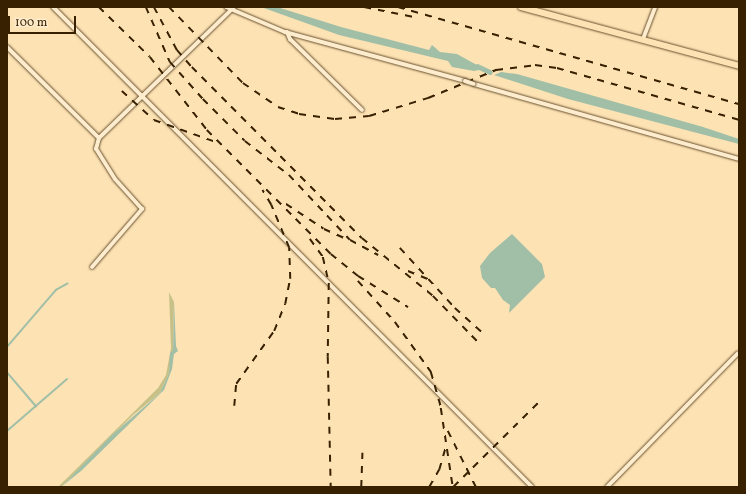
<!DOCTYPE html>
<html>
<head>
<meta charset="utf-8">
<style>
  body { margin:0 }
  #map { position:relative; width:746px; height:494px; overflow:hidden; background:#fde2b4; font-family:Vollkorn,serif }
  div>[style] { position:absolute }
  .green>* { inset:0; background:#c7c187 }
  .water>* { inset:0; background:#a1bfa7 }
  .stream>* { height:1.5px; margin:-0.75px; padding:0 0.75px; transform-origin:0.75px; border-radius:0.75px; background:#a1bfa7 }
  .canal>* { height:5px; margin:-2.5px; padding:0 2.5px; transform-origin:2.5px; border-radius:2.5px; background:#a1bfa7 }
  .roads { filter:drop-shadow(0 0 1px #68512e) drop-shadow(0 0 1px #68512e) }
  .minor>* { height:4px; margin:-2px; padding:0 2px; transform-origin:2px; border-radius:2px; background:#feecce }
  .primary>* { height:6px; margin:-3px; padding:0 3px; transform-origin:3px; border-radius:3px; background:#fde2b4 }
  .rail>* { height:1.5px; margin-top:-0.75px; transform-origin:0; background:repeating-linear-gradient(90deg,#372101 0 7px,transparent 0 14px) }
  .bridges { filter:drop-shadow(0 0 1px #68512e) drop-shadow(0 0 1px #68512e) }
  .minor-bridge>* { height:4px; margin:-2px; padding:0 2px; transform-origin:2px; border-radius:2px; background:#feecce }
  span { translate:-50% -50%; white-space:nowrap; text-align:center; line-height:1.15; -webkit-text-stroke:4px #feecce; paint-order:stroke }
  .frame { position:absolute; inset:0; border:8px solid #372101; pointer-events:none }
  .scale { position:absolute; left:8px; top:16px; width:68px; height:18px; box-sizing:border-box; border:2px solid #372101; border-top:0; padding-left:5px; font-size:12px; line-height:14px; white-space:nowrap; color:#372101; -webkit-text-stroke:3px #feecce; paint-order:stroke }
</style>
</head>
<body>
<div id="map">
  <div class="green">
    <div style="clip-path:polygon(169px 292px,174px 302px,173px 350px,169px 373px,160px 393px,133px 415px,61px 487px,58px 487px,158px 388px,166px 375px,171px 348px)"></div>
  </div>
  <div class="water">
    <div style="clip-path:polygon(261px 7px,277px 7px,341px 27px,429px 50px,432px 45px,440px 52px,457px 54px,484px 69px,474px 71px,452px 67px,448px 61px,339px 35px)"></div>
    <div style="clip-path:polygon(501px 72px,517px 74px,703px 127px,739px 139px,739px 144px,568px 99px,494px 75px)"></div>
    <div style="clip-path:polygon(512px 234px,542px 264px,545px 277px,509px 313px,510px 305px,503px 300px,495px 288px,491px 288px,482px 278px,480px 266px,490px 253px)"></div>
    <div style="clip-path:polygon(174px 302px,176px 346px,178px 351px,174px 354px,172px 369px,164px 390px,81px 471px,61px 487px,112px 435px,160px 393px,169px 373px,170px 353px,173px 350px)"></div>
  </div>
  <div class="stream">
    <div style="left:7px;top:347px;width:75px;rotate:-49.3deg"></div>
    <div style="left:56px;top:290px;width:13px;rotate:-29deg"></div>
    <div style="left:7px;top:372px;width:45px;rotate:49.5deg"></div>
    <div style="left:7px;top:431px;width:79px;rotate:-40.9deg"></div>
  </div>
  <div class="canal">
    <div style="left:477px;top:66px;width:14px;rotate:25deg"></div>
  </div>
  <div class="roads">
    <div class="minor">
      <div style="left:53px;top:7px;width:678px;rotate:45.06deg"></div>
      <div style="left:226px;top:7px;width:64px;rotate:23deg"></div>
      <div style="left:285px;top:32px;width:187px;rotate:15.2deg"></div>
      <div style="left:287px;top:32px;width:8px;rotate:67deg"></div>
      <div style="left:290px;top:39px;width:101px;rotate:44.6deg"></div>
      <div style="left:643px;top:39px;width:34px;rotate:-69deg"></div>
      <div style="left:7px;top:47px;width:129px;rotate:44.7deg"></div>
      <div style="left:474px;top:84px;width:275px;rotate:15.8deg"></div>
      <div style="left:92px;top:267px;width:77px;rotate:-49.2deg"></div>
      <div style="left:142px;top:209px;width:40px;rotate:-132deg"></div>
      <div style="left:115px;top:179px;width:36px;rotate:-122deg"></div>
      <div style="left:96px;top:149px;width:11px;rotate:-75deg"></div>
      <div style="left:99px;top:138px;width:188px;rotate:-44.1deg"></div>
      <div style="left:607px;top:487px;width:187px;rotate:-45.6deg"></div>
    </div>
    <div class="primary">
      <div style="left:521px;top:7px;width:226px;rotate:15.1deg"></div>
    </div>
  </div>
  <div class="rail">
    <div style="left:99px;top:7px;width:71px;rotate:44.4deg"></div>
    <div style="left:150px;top:57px;width:93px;rotate:52deg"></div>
    <div style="left:207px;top:130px;width:175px;rotate:45deg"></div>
    <div style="left:331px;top:254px;width:35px;rotate:39deg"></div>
    <div style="left:358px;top:276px;width:59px;rotate:31.8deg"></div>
    <div style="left:146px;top:7px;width:60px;rotate:66.4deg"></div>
    <div style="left:170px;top:62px;width:50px;rotate:48.3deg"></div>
    <div style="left:203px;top:99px;width:59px;rotate:45deg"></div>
    <div style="left:245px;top:141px;width:56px;rotate:37.7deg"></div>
    <div style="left:289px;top:175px;width:89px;rotate:46.8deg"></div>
    <div style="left:350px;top:240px;width:32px;rotate:28deg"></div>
    <div style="left:154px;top:7px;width:49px;rotate:61.9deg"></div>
    <div style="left:177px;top:50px;width:23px;rotate:49deg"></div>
    <div style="left:192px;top:67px;width:241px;rotate:45.2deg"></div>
    <div style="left:362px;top:238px;width:92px;rotate:39.2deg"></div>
    <div style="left:433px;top:296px;width:63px;rotate:45.6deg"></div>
    <div style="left:169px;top:7px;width:106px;rotate:45.8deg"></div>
    <div style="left:243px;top:83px;width:42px;rotate:34.4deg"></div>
    <div style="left:278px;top:107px;width:22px;rotate:18deg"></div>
    <div style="left:299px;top:114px;width:36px;rotate:8deg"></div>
    <div style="left:335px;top:119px;width:34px;rotate:-5deg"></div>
    <div style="left:369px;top:116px;width:62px;rotate:-17deg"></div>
    <div style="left:428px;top:98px;width:74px;rotate:-22.4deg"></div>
    <div style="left:496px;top:70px;width:39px;rotate:-7deg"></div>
    <div style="left:535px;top:65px;width:22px;rotate:8deg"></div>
    <div style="left:557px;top:68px;width:189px;rotate:15.9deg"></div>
    <div style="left:364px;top:7px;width:56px;rotate:11.3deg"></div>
    <div style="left:398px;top:7px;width:355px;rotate:15.9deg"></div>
    <div style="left:122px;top:91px;width:43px;rotate:42.2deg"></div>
    <div style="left:154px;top:120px;width:63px;rotate:19.6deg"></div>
    <div style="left:286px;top:204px;width:45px;rotate:33.3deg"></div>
    <div style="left:324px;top:229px;width:24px;rotate:24deg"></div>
    <div style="left:310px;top:239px;width:22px;rotate:54deg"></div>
    <div style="left:323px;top:257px;width:27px;rotate:77deg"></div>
    <div style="left:329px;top:283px;width:74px;rotate:90.8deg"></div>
    <div style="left:328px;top:357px;width:130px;rotate:88.7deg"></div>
    <div style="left:400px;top:248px;width:81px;rotate:47.5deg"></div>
    <div style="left:455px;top:308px;width:39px;rotate:42deg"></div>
    <div style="left:408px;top:271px;width:22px;rotate:22deg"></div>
    <div style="left:358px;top:281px;width:55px;rotate:47.9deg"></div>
    <div style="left:395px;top:322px;width:62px;rotate:54.2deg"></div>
    <div style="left:431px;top:372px;width:37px;rotate:74deg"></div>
    <div style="left:441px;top:408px;width:80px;rotate:81.4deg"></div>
    <div style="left:234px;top:406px;width:22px;rotate:-85deg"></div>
    <div style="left:236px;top:384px;width:65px;rotate:-54.4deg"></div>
    <div style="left:274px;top:331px;width:29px;rotate:-68deg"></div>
    <div style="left:285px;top:304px;width:25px;rotate:-79deg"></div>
    <div style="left:290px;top:279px;width:31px;rotate:-92deg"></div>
    <div style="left:289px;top:248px;width:47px;rotate:-112.7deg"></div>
    <div style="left:271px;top:205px;width:17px;rotate:-121deg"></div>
    <div style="left:448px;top:431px;width:63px;rotate:63.4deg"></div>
    <div style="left:361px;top:487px;width:34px;rotate:-88deg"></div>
    <div style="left:429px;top:487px;width:20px;rotate:-60deg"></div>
    <div style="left:439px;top:470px;width:26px;rotate:-74deg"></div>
    <div style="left:453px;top:487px;width:125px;rotate:-44.7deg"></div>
  </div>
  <div class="bridges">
    <div class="minor-bridge">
      <div style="left:465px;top:81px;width:9px;rotate:18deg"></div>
    </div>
  </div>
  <div class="frame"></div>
  <div class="scale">100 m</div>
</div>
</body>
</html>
